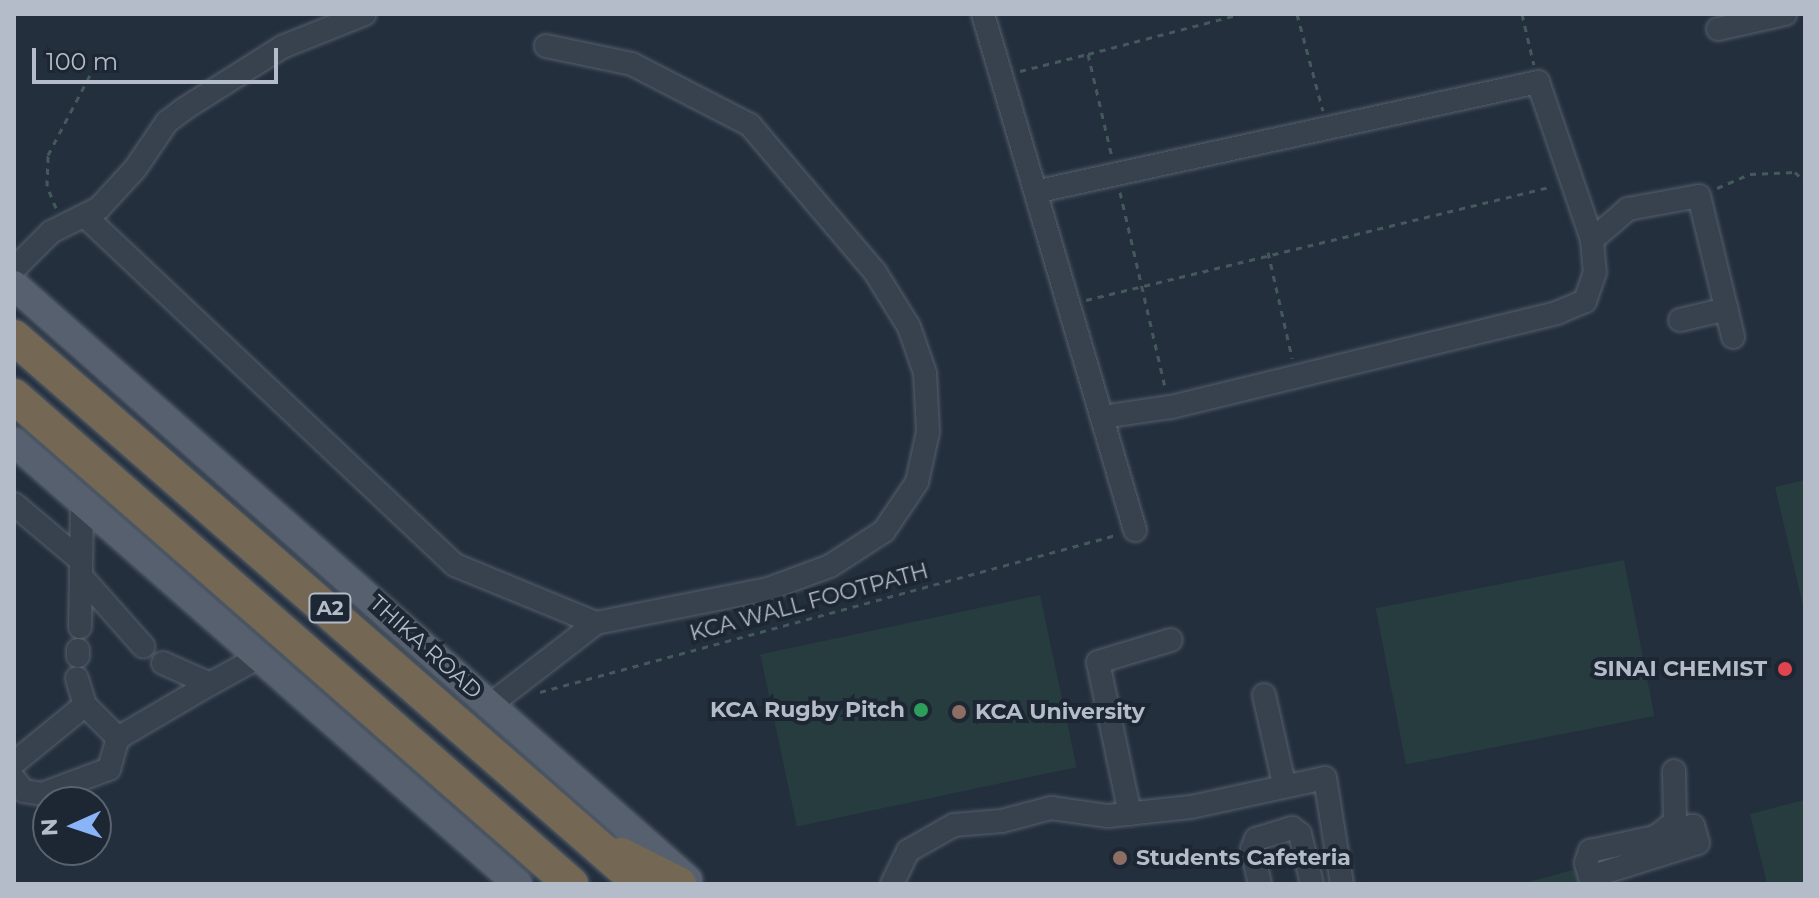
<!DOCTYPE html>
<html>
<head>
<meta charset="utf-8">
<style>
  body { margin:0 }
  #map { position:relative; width:1819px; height:898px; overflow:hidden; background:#242f3e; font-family:Montserrat,sans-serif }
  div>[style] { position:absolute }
  .green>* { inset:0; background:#263c3f; transform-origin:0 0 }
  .path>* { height:3px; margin-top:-1.5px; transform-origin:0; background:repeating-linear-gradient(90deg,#44595c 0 6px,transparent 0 12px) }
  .roads { filter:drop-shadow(0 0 2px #565f6c) drop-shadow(0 0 2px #565f6c) }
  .minor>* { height:22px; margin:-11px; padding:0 11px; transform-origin:11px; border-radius:11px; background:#38414e }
  .major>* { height:28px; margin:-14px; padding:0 14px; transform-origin:14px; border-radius:14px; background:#56606e }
  .highway>* { height:34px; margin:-17px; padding:0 17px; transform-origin:17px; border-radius:17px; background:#746855 }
  .dots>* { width:22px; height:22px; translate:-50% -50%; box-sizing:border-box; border:4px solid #1d2633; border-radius:50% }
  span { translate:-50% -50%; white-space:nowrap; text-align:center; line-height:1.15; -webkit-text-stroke:8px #1d2633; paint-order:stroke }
  .shield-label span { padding:2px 6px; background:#1d2633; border:2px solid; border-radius:6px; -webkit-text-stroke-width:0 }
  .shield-label { font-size:20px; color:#b4bcc9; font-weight:700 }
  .street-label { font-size:22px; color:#b4bcc9 }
  .poi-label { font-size:22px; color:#b4bcc9; font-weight:700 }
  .right { translate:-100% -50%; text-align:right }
  .left { translate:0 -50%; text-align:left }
  .frame { position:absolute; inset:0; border:16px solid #b4bcc9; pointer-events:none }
  .north { position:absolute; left:32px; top:786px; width:80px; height:80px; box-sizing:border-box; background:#1d2633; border:2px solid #59626f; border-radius:50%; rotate:267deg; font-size:22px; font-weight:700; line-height:32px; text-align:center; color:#b4bcc9 }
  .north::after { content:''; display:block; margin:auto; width:28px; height:36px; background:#8ab4f8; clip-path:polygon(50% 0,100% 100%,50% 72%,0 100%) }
  .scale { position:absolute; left:32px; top:48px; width:246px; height:36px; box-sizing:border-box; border:4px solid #b4bcc9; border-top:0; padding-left:10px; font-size:24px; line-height:28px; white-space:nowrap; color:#b4bcc9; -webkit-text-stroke:6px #1d2633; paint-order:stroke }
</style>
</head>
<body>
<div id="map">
  <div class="green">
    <div style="clip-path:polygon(1805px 480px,1805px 614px,1775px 487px)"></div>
    <div style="left:1624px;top:560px;width:159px;height:253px;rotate:79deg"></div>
    <div style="left:1040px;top:595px;width:176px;height:286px;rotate:78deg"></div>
    <div style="clip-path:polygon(1805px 800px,1805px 884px,1767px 884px,1750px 814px)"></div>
    <div style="clip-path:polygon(1587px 866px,1592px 884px,1521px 884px)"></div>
  </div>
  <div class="path">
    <div style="left:1297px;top:14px;width:100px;rotate:75deg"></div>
    <div style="left:1522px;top:14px;width:52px;rotate:76.8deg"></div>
    <div style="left:1088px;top:54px;width:158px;rotate:-14.7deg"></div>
    <div style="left:1020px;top:71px;width:70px;rotate:-14deg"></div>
    <div style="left:1088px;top:54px;width:106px;rotate:76.9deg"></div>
    <div style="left:1717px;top:188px;width:36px;rotate:-23deg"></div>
    <div style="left:1750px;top:174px;width:45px;rotate:-2.5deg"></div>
    <div style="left:1795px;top:172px;width:14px;rotate:45deg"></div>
    <div style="left:1120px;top:192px;width:200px;rotate:77deg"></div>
    <div style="left:56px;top:208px;width:24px;rotate:-112deg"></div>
    <div style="left:47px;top:186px;width:31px;rotate:-88deg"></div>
    <div style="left:48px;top:155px;width:93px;rotate:-62.3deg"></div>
    <div style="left:1268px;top:252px;width:109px;rotate:77.2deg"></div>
    <div style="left:1086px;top:300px;width:480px;rotate:-13.7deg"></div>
    <div style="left:540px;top:692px;width:597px;rotate:-15.25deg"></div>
  </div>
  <div class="roads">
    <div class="minor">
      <div style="left:983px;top:14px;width:538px;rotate:73.59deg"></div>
      <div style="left:1718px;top:29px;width:69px;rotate:-12.6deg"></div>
      <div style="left:1039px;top:191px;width:511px;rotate:-12.32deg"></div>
      <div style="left:1538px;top:82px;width:167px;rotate:71.1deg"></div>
      <div style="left:1592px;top:240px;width:32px;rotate:85deg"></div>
      <div style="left:1595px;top:272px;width:31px;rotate:109deg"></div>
      <div style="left:1585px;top:301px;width:30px;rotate:157deg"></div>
      <div style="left:1557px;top:313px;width:398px;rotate:166.3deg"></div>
      <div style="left:1170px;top:407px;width:69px;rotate:171.6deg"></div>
      <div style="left:87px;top:218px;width:506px;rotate:43.32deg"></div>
      <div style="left:455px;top:565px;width:152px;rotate:22.4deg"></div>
      <div style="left:1592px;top:240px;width:48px;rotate:-40.7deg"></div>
      <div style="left:1628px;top:209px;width:72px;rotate:-10.4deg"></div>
      <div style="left:1699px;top:196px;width:145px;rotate:76.4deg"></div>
      <div style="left:14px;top:269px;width:52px;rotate:-45deg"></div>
      <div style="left:51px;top:232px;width:54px;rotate:-26.6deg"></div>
      <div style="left:99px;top:208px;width:53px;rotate:-47.3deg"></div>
      <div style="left:135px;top:169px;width:57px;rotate:-55.8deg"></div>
      <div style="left:167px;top:122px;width:21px;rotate:-37deg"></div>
      <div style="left:184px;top:109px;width:116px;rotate:-32.3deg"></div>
      <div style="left:282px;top:47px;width:89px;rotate:-21.7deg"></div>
      <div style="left:1680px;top:320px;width:48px;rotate:-13.2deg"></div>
      <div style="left:82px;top:502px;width:74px;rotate:90.8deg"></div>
      <div style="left:81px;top:576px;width:94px;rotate:48.5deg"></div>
      <div style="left:14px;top:504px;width:85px;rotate:40.2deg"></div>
      <div style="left:80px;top:627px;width:51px;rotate:-88.9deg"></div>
      <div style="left:78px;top:650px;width:6px;rotate:90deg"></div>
      <div style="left:163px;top:663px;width:51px;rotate:24.1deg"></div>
      <div style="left:210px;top:684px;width:56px;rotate:-28.9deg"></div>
      <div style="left:1264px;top:695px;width:91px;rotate:77.3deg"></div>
      <div style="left:85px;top:705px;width:47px;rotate:45deg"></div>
      <div style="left:490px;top:705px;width:134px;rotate:-37.7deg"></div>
      <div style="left:596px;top:623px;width:175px;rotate:-11.2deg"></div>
      <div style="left:768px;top:589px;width:66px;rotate:-20.4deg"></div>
      <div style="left:830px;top:566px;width:64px;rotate:-32.9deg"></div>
      <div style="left:884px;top:531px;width:59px;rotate:-56deg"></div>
      <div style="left:917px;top:482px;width:51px;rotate:-77.6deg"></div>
      <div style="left:928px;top:432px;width:59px;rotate:-92.9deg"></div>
      <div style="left:925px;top:373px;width:49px;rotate:-109.2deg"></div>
      <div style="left:909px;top:327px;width:65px;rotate:-121.7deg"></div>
      <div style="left:875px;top:272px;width:193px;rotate:-130.4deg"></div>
      <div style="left:750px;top:125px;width:133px;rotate:-152.7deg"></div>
      <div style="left:632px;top:64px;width:88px;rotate:-168.2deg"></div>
      <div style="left:14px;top:763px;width:92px;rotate:-39.2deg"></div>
      <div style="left:85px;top:705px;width:28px;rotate:-107deg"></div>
      <div style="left:14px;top:779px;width:16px;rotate:50deg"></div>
      <div style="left:24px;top:791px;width:18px;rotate:9deg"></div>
      <div style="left:42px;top:794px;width:72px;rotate:-20.5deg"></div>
      <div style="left:109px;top:769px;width:32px;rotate:-74deg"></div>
      <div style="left:118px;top:738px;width:107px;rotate:-30.4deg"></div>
      <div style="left:1130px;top:814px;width:155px;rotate:-101.9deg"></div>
      <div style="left:1098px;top:662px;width:76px;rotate:-16.8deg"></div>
      <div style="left:1590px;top:877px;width:113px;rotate:-17.5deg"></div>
      <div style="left:1698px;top:843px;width:18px;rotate:-106deg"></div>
      <div style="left:1693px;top:826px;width:25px;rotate:169deg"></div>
      <div style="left:892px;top:884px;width:37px;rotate:-64deg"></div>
      <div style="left:908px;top:851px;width:53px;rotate:-29.5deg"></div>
      <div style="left:954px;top:825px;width:48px;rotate:-4.8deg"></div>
      <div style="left:1002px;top:821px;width:51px;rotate:-14.9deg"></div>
      <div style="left:1051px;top:808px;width:58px;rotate:8deg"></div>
      <div style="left:1108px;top:816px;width:83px;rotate:-6.2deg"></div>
      <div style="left:1191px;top:807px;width:137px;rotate:-12.2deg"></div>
      <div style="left:1325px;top:778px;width:107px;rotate:80.9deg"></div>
      <div style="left:1260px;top:884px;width:36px;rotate:-103deg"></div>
      <div style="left:1252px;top:849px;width:11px;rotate:-68deg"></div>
      <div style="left:1256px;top:839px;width:38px;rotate:-17deg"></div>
      <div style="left:1292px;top:828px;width:10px;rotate:37deg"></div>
      <div style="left:1300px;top:834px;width:51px;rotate:76.5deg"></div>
      <div style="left:1592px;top:884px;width:22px;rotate:-106deg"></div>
      <div style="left:1586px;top:863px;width:13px;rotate:-72deg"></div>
      <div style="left:1590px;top:851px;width:66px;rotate:-12.2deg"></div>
      <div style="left:1655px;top:837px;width:25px;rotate:-37deg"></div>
      <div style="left:1675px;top:822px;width:51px;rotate:-91.1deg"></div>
    </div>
    <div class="major">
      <div style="left:14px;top:285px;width:899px;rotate:41.44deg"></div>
      <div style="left:14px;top:442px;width:670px;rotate:41.25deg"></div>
    </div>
    <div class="highway">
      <div style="left:14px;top:337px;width:832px;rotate:41.1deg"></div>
      <div style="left:14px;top:396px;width:741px;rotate:41.22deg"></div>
      <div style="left:621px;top:855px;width:65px;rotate:26.6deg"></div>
    </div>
  </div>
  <div class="dots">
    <div style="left:1785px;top:669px;background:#e0444e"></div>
    <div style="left:921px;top:710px;background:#2e9e5b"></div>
    <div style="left:959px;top:712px;background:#8d6e63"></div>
    <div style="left:1120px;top:858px;background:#8d6e63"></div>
  </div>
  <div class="shield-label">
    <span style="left:330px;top:608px">A2</span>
  </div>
  <div class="street-label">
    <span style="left:809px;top:602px;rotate:-15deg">KCA WALL FOOTPATH</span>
    <span style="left:426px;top:647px;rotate:42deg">THIKA ROAD</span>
  </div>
  <div class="poi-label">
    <span class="right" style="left:1767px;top:669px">SINAI CHEMIST</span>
    <span class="right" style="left:905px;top:710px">KCA Rugby Pitch</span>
    <span class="left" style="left:975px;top:712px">KCA University</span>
    <span class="left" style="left:1136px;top:858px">Students Cafeteria</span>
  </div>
  <div class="frame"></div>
  <div class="north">N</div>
  <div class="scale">100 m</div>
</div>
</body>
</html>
